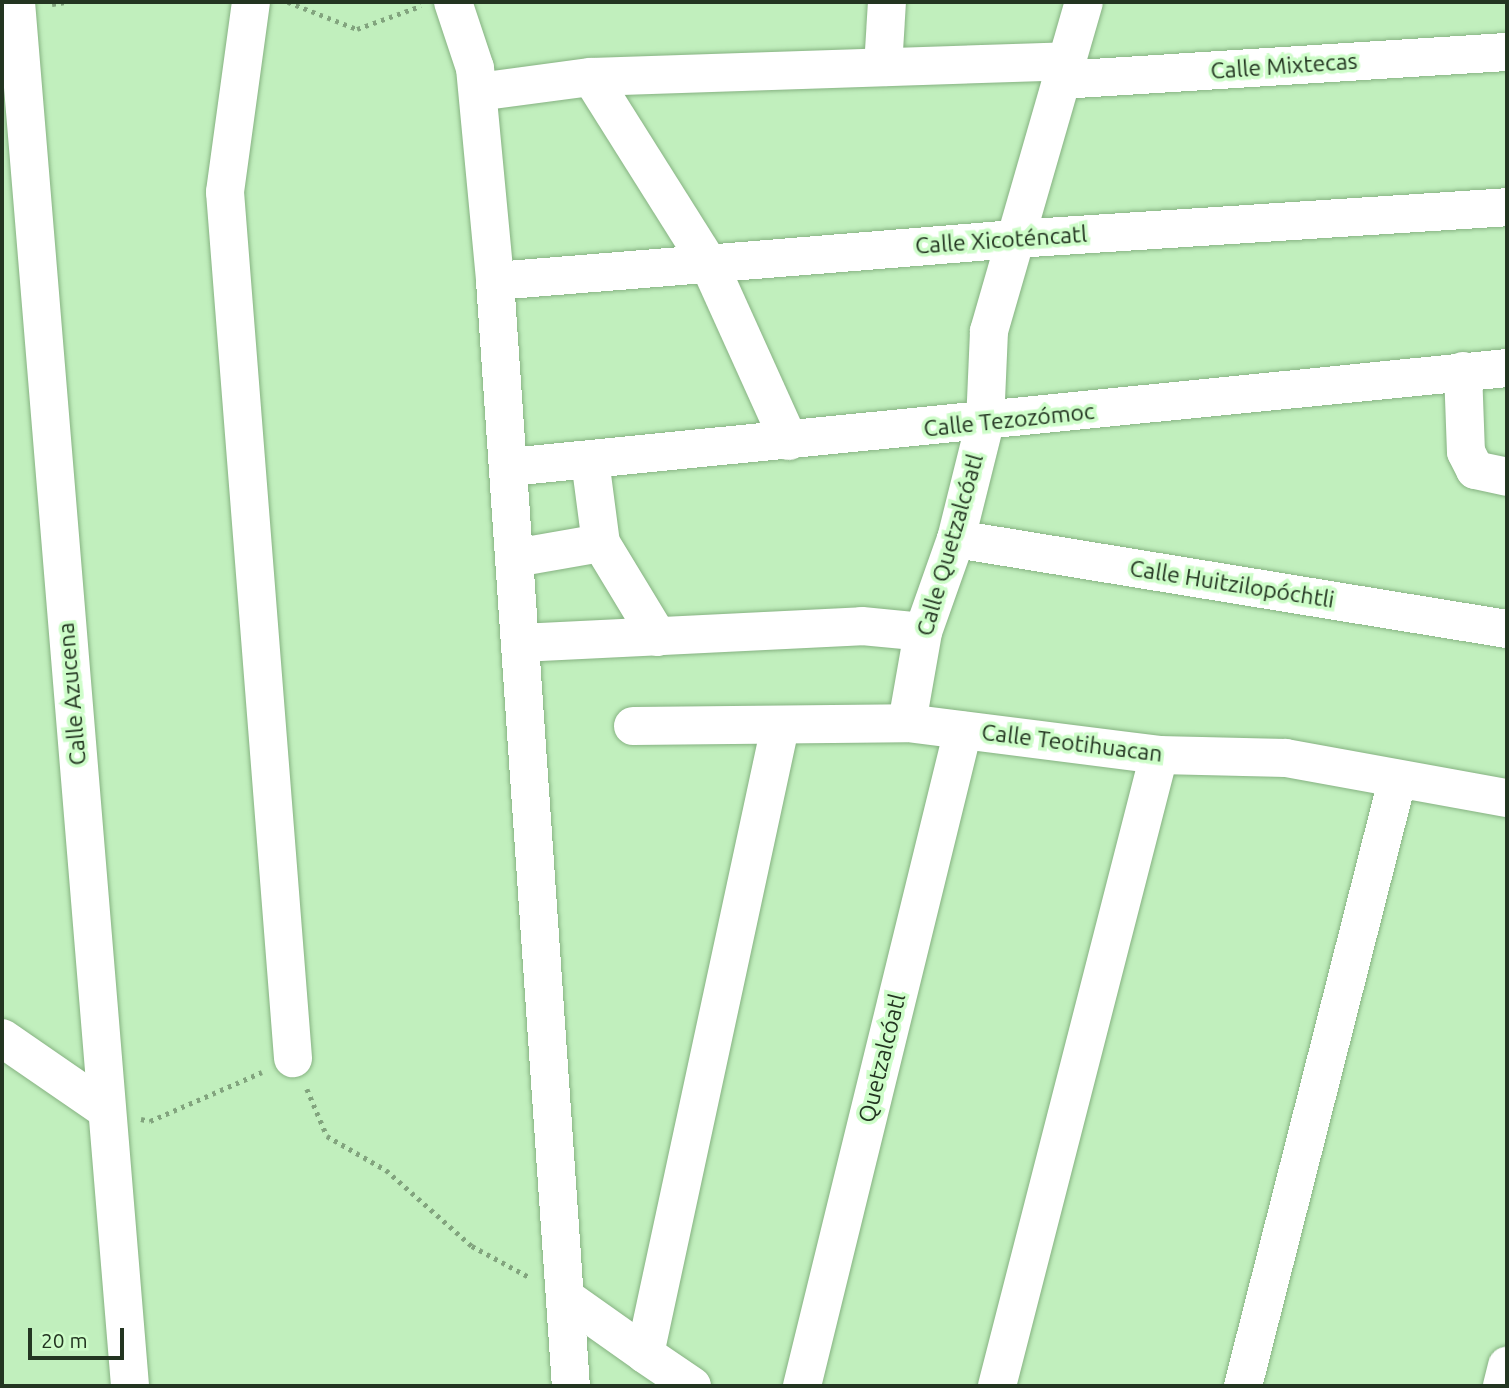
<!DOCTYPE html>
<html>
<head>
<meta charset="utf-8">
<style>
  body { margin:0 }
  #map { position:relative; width:1509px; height:1388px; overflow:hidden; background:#c1efbd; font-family:Ubuntu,sans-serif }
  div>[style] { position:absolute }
  .path>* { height:4.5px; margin-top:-2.25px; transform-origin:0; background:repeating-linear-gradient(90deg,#82a47e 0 3.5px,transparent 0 8.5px) }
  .roads { filter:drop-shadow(0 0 2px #86b282) drop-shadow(0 0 2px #86b282) }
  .minor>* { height:38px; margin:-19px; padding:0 19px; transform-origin:19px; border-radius:19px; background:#fff }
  span { translate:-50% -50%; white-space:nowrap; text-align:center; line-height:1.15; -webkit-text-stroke:7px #cefdc9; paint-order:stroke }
  .street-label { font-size:23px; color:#233521 }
  .frame { position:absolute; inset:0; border:4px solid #233521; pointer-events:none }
  .scale { position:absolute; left:28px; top:1328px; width:96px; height:32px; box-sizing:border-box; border:4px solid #233521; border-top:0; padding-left:9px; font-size:21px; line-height:24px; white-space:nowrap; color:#233521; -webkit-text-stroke:5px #cefdc9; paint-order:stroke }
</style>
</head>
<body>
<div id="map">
  <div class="path">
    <div style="left:288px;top:2px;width:74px;rotate:21.4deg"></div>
    <div style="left:357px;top:29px;width:68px;rotate:-19.8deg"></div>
    <div style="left:52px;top:4px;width:14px;rotate:-8deg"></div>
    <div style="left:307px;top:1089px;width:51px;rotate:66.9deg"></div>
    <div style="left:327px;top:1136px;width:68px;rotate:30deg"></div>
    <div style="left:386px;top:1170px;width:115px;rotate:41.5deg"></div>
    <div style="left:472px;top:1246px;width:65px;rotate:28.5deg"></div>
    <div style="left:141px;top:1119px;width:9px;rotate:13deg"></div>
    <div style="left:150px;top:1121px;width:122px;rotate:-23.6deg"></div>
  </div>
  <div class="roads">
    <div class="minor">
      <div style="left:16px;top:2px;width:1389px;rotate:85.29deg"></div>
      <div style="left:251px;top:2px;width:192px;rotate:97.8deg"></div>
      <div style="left:225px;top:192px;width:869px;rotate:85.51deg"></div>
      <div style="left:453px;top:2px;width:70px;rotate:71.6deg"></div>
      <div style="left:475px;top:68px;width:214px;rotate:84.6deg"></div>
      <div style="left:495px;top:281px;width:1108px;rotate:86.07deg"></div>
      <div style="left:883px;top:67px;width:65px;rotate:-86.5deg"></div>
      <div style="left:591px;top:77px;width:223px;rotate:57.8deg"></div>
      <div style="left:710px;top:266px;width:192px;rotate:65.7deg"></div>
      <div style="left:1061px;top:80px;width:447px;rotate:-3.6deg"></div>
      <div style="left:478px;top:92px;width:114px;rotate:-7.6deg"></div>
      <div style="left:591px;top:77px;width:477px;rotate:-1.9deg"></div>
      <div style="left:495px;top:281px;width:522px;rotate:-4.62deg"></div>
      <div style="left:1015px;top:239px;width:493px;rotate:-3.7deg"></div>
      <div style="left:1463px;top:371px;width:81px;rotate:87.9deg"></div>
      <div style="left:1466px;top:452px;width:20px;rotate:63deg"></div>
      <div style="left:1475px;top:470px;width:33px;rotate:12deg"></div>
      <div style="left:590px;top:460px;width:84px;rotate:82.5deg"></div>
      <div style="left:601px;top:543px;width:110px;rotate:58.8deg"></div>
      <div style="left:510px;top:467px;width:1002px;rotate:-5.67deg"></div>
      <div style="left:956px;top:539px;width:558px;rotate:9.28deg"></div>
      <div style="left:515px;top:558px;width:87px;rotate:-9.9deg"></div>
      <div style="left:520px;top:643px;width:342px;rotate:-2.8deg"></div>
      <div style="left:862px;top:626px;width:61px;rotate:5.6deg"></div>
      <div style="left:907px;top:723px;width:92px;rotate:-80deg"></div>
      <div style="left:923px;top:632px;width:99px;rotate:-70.5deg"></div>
      <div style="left:956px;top:539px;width:120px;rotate:-76deg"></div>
      <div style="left:985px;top:423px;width:92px;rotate:-87.5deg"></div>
      <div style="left:989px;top:331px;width:342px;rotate:-73.9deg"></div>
      <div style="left:633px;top:726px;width:274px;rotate:-0.6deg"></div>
      <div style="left:907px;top:723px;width:254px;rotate:7.2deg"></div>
      <div style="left:1159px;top:755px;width:127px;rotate:1.4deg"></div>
      <div style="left:1286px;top:758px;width:225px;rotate:10.3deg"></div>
      <div style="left:2px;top:1038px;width:125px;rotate:34.6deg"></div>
      <div style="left:566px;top:1298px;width:97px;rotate:35.3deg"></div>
      <div style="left:692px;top:1386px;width:57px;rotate:-145.8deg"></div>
      <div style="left:645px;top:1354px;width:641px;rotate:-77.85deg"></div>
      <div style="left:802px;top:1386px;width:675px;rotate:-76.21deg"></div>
      <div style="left:997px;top:1386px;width:651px;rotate:-75.6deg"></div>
      <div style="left:1243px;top:1386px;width:624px;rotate:-75.72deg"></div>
      <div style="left:1502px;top:1386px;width:21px;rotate:-76deg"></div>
    </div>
  </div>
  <div class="street-label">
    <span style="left:1284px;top:66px;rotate:-4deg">Calle Mixtecas</span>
    <span style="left:1001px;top:240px;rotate:-4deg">Calle Xicoténcatl</span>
    <span style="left:1009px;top:420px;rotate:-6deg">Calle Tezozómoc</span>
    <span style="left:950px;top:545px;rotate:-74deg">Calle Quetzalcóatl</span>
    <span style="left:1232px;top:584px;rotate:9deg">Calle Huitzilopóchtli</span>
    <span style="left:72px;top:694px;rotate:-95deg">Calle Azucena</span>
    <span style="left:1072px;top:743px;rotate:7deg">Calle Teotihuacan</span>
    <span style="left:882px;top:1058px;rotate:-76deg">Quetzalcóatl</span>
  </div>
  <div class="frame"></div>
  <div class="scale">20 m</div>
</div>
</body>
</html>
